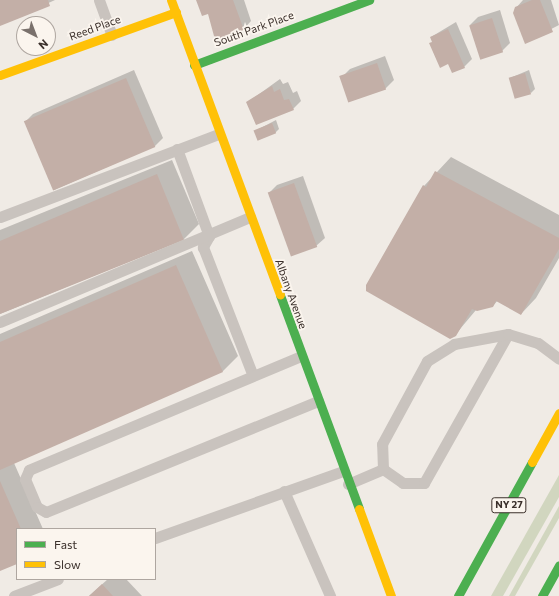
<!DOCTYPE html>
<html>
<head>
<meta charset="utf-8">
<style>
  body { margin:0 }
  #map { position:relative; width:559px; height:596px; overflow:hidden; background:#f0ebe5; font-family:Commissioner,sans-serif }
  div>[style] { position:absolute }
  .green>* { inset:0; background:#d1d6bf }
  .shadow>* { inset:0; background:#0003 }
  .building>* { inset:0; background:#c3afa7; transform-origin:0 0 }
  .lane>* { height:11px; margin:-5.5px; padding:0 5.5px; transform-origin:5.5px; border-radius:5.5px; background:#c9c3be }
  .fast>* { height:9px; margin:-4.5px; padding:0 4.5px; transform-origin:4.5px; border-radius:4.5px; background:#4caf50 }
  .slow>* { height:9px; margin:-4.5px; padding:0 4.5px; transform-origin:4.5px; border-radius:4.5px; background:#ffc107 }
  span { translate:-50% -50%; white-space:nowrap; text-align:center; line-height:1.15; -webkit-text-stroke:3.5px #fbf5ee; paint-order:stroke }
  .shield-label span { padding:1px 3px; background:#fbf5ee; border:1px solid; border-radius:3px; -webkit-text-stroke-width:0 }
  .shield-label { font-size:10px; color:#3b302b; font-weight:700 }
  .street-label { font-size:11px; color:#3b302b }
  .legend { position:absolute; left:16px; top:528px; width:140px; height:52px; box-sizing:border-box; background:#fbf5ee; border:1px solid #aea6a0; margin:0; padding:5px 7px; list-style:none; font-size:12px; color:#3b302b }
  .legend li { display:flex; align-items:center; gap:8px; height:20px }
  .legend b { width:20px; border:1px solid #aea6a0 }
  .north { position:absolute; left:16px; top:16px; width:40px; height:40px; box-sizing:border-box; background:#fbf5ee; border:1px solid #aea6a0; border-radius:50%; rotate:138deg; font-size:11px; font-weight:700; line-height:16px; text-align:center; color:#3b302b }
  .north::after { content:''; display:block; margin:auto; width:14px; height:18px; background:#7a716c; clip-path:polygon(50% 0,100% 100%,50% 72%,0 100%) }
</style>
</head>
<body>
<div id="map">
  <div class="green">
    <div style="clip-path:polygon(559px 475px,559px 497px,503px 596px,491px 596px)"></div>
    <div style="clip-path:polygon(559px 506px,559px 518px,515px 596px,509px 596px)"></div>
  </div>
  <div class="shadow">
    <div style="clip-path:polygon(0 0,55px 0,0 25px)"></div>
    <div style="clip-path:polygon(197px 0,244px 0,251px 21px,243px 30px,209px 13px)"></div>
    <div style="clip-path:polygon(523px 0,551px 0,559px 25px,526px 42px,516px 8px)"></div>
    <div style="clip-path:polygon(500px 10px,510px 43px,502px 51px,470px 25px,478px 17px)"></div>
    <div style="clip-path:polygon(456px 22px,472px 59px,464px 67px,449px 63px,431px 37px)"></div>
    <div style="clip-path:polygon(385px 56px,394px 80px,386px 88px,351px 101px,342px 77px,350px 69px)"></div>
    <div style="clip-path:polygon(134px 70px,163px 138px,155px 146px,54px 190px,25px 122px,33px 114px)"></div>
    <div style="clip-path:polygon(529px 70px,535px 89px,531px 93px,510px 78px)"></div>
    <div style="clip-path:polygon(280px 79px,283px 84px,288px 82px,293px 93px,297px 91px,301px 101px,293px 109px,248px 102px)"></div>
    <div style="clip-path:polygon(276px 120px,279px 129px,275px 133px,255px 131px)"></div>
    <div style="clip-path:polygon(451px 157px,559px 215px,559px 258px,536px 298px,521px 314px,498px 300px,493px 306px,476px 310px,455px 335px,367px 285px,424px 186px)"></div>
    <div style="clip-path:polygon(172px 160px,199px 224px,184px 239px,0 314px,0 230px)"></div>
    <div style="clip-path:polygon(303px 176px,325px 238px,316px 246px,269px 193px,277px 185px)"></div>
    <div style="clip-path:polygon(192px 251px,238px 356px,223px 371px,14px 463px,43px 529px,17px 529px,17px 563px,0 570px,0 334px)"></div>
    <div style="clip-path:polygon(108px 579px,126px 579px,142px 596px,89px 596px)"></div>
  </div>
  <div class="building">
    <div style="clip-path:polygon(0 0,48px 0,50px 6px,0 26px)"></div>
    <div style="clip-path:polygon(196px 0,233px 0,244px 30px,219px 39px,214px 36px,208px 14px,202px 16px)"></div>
    <div style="clip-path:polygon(532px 0,540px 0,553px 32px,525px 44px,513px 13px,515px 7px)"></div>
    <div style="left:492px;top:18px;width:36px;height:24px;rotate:72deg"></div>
    <div style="clip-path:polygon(448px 29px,465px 68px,452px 73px,448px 64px,440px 68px,429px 43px,432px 42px,430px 37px)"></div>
    <div style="left:377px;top:63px;width:28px;height:40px;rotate:71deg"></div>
    <div style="left:525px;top:73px;width:22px;height:17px;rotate:74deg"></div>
    <div style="left:126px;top:78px;width:75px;height:111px;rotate:67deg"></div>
    <div style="clip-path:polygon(272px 86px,274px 92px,280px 89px,284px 100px,289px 99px,294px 110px,256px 125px,246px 102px)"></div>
    <div style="left:272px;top:123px;width:11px;height:20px;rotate:68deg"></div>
    <div style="clip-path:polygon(435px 171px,559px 238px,559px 249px,521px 315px,496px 301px,493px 307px,477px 311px,472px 309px,456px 336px,450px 339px,366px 291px,366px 285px,423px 185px,426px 187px)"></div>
    <div style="clip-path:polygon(157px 174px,184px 240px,0 314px,0 241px)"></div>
    <div style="left:294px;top:183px;width:68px;height:28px;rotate:70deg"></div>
    <div style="clip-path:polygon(176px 265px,223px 372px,0 470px,0 342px)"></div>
    <div style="clip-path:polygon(0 481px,21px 529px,17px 529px,17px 564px,0 571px)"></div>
    <div style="clip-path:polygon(102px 584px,113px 596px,89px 596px)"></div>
  </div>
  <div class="lane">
    <div style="left:99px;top:0;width:37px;rotate:70deg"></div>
    <div style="left:177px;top:149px;width:93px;rotate:69.8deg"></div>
    <div style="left:209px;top:236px;width:13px;rotate:119deg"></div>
    <div style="left:203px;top:247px;width:138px;rotate:68.8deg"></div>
    <div style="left:0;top:217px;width:234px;rotate:-20.8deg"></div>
    <div style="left:0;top:322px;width:271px;rotate:-22.8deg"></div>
    <div style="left:301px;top:356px;width:295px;rotate:157.3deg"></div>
    <div style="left:29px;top:470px;width:10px;rotate:114deg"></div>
    <div style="left:25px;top:479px;width:30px;rotate:67deg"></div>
    <div style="left:37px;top:507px;width:10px;rotate:29deg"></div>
    <div style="left:46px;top:512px;width:294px;rotate:-22.2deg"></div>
    <div style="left:383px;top:469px;width:24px;rotate:35deg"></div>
    <div style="left:403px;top:483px;width:21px"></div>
    <div style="left:424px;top:483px;width:171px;rotate:-60.6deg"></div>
    <div style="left:348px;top:484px;width:38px;rotate:-23deg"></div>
    <div style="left:383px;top:469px;width:25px;rotate:-92deg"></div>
    <div style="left:382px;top:444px;width:94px;rotate:-61.5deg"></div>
    <div style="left:427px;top:361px;width:32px;rotate:-32deg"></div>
    <div style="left:454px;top:344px;width:55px;rotate:-10.5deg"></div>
    <div style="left:508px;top:334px;width:31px;rotate:17deg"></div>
    <div style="left:538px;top:343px;width:26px;rotate:37deg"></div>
    <div style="left:284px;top:491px;width:115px;rotate:66.3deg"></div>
    <div style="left:155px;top:538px;width:200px;rotate:-19.6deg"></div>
    <div style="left:14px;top:596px;width:47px;rotate:-21.1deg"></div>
  </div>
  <div class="fast">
    <div style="left:194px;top:65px;width:187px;rotate:-20.4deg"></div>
    <div style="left:280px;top:295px;width:228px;rotate:69.7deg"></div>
    <div style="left:458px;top:596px;width:153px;rotate:-61.1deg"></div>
    <div style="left:542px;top:596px;width:35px;rotate:-61deg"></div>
  </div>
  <div class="slow">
    <div style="left:171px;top:0;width:314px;rotate:69.7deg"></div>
    <div style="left:0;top:75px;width:187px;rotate:-19.7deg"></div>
    <div style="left:532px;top:462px;width:56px;rotate:-61.1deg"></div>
    <div style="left:359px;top:509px;width:93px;rotate:69.8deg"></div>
  </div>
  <div class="shield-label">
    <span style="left:509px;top:505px">NY 27</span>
  </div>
  <div class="street-label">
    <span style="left:95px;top:28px;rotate:-20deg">Reed Place</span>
    <span style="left:254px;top:29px;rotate:-20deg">South Park Place</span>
    <span style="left:291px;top:294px;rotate:70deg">Albany Avenue</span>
  </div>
  <ul class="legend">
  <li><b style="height:5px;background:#4caf50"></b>Fast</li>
  <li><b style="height:5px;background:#ffc107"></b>Slow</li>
  </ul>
  <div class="north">N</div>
</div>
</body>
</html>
